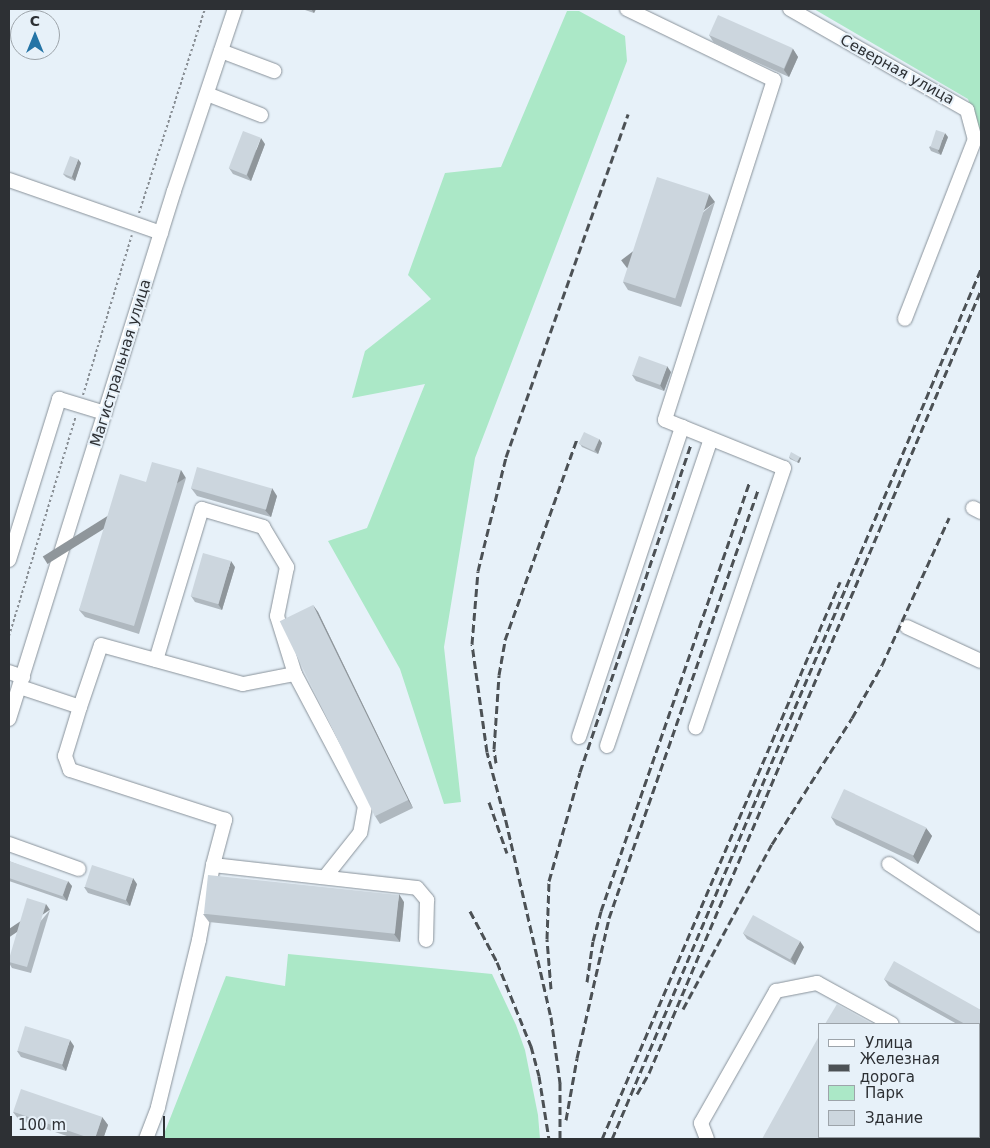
<!DOCTYPE html>
<html>
<head>
<meta charset="utf-8">
<style>
  body { margin:0 }
  #map { position:relative; width:990px; height:1148px; overflow:hidden; background:#e7f1f9; font-family:"DejaVu Sans",sans-serif }
  div>[style] { position:absolute }
  .green>* { inset:0; background:#abe8c7 }
  .path>* { height:2px; margin-top:-1px; transform-origin:0; background:repeating-linear-gradient(90deg,#878d93 0 2.5px,transparent 0 5px) }
  .roads { filter:drop-shadow(0 0 1px #89929a) drop-shadow(0 0 1px #89929a) }
  .minor>* { height:14px; margin:-7px; padding:0 7px; transform-origin:7px; border-radius:7px; background:#fff }
  .rail>* { height:3px; margin-top:-1.5px; transform-origin:0; background:repeating-linear-gradient(90deg,#4c5155 0 8px,transparent 0 12px) }
  .wall>* { inset:0; background:#afb8bf }
  .shaded-wall>* { inset:0; background:#8f969b; transform-origin:0 0 }
  .building>* { inset:0; background:#ccd6de; transform-origin:0 0 }
  span { translate:-50% -50%; white-space:nowrap; text-align:center; line-height:1.15; -webkit-text-stroke:4px #e7f1f9; paint-order:stroke }
  .street-label { font-size:15px; color:#2d3034 }
  .frame { position:absolute; inset:0; border:10px solid #2d3034; pointer-events:none }
  .legend { position:absolute; left:818px; top:1023px; width:162px; height:115px; box-sizing:border-box; background:#e7f1f9; border:1px solid #9da4aa; margin:0; padding:6px 9px; list-style:none; font-size:15px; color:#2d3034 }
  .legend li { display:flex; align-items:center; gap:10px; height:25px }
  .legend b { width:25px; border:1px solid #9da4aa }
  .north { position:absolute; left:10px; top:10px; width:50px; height:50px; box-sizing:border-box; background:#e7f1f9; border:1px solid #9da4aa; border-radius:50%; rotate:0deg; font-size:14px; font-weight:700; line-height:20px; text-align:center; color:#2d3034 }
  .north::after { content:''; display:block; margin:auto; width:18px; height:22px; background:#2474a6; clip-path:polygon(50% 0,100% 100%,50% 72%,0 100%) }
  .scale { position:absolute; left:10px; top:1116px; width:155px; height:22px; box-sizing:border-box; border:2px solid #2d3034; border-top:0; padding-left:6px; font-size:15px; line-height:18px; white-space:nowrap; color:#2d3034; -webkit-text-stroke:4px #e7f1f9; paint-order:stroke }
</style>
</head>
<body>
<div id="map">
  <div class="green">
    <div style="clip-path:polygon(814px 9px,981px 9px,981px 130px,978px 129px,968px 99px)"></div>
    <div style="clip-path:polygon(567px 11px,579px 11px,625px 36px,627px 61px,475px 458px,444px 647px,461px 802px,444px 804px,400px 669px,328px 541px,367px 528px,425px 384px,352px 398px,365px 351px,431px 299px,408px 275px,445px 173px,501px 167px)"></div>
    <div style="clip-path:polygon(288px 954px,492px 974px,516px 1025px,525px 1050px,538px 1115px,540px 1139px,162px 1139px,226px 976px,285px 986px)"></div>
  </div>
  <div class="path">
    <div style="left:139px;top:213px;width:214px;rotate:-72.1deg"></div>
    <div style="left:83px;top:395px;width:167px;rotate:-73deg"></div>
    <div style="left:9px;top:636px;width:230px;rotate:-73.1deg"></div>
  </div>
  <div class="roads">
    <div class="minor">
      <div style="left:627px;top:9px;width:163px;rotate:25.8deg"></div>
      <div style="left:774px;top:80px;width:357px;rotate:107.8deg"></div>
      <div style="left:665px;top:420px;width:128px;rotate:22deg"></div>
      <div style="left:784px;top:468px;width:274px;rotate:108.8deg"></div>
      <div style="left:790px;top:9px;width:204px;rotate:29.7deg"></div>
      <div style="left:967px;top:110px;width:30px;rotate:75deg"></div>
      <div style="left:975px;top:139px;width:193px;rotate:111.3deg"></div>
      <div style="left:221px;top:51px;width:57px;rotate:20.7deg"></div>
      <div style="left:207px;top:94px;width:58px;rotate:21.3deg"></div>
      <div style="left:9px;top:180px;width:161px;rotate:19.2deg"></div>
      <div style="left:973px;top:508px;width:9px;rotate:27deg"></div>
      <div style="left:9px;top:560px;width:169px;rotate:-72.7deg"></div>
      <div style="left:59px;top:399px;width:48px;rotate:16.9deg"></div>
      <div style="left:907px;top:627px;width:81px;rotate:24.7deg"></div>
      <div style="left:156px;top:660px;width:158px;rotate:-73.1deg"></div>
      <div style="left:202px;top:509px;width:64px;rotate:16.4deg"></div>
      <div style="left:263px;top:527px;width:47px;rotate:59deg"></div>
      <div style="left:287px;top:567px;width:50px;rotate:101.5deg"></div>
      <div style="left:277px;top:616px;width:61px;rotate:72.8deg"></div>
      <div style="left:295px;top:674px;width:149px;rotate:62.1deg"></div>
      <div style="left:365px;top:806px;width:27px;rotate:100deg"></div>
      <div style="left:360px;top:833px;width:56px;rotate:128.5deg"></div>
      <div style="left:9px;top:672px;width:15px;rotate:20deg"></div>
      <div style="left:20px;top:687px;width:63px;rotate:18.4deg"></div>
      <div style="left:9px;top:719px;width:553px;rotate:-72.65deg"></div>
      <div style="left:174px;top:191px;width:192px;rotate:-71.5deg"></div>
      <div style="left:579px;top:737px;width:327px;rotate:-71.6deg"></div>
      <div style="left:607px;top:746px;width:324px;rotate:-71.3deg"></div>
      <div style="left:9px;top:844px;width:74px;rotate:19.7deg"></div>
      <div style="left:889px;top:864px;width:110px;rotate:33.5deg"></div>
      <div style="left:213px;top:865px;width:205px;rotate:6.4deg"></div>
      <div style="left:417px;top:888px;width:16px;rotate:50deg"></div>
      <div style="left:427px;top:900px;width:40px;rotate:91.4deg"></div>
      <div style="left:979px;top:1073px;width:2px;rotate:27deg"></div>
      <div style="left:146px;top:1139px;width:34px;rotate:-69deg"></div>
      <div style="left:158px;top:1107px;width:172px;rotate:-76.2deg"></div>
      <div style="left:199px;top:940px;width:76px;rotate:-79.4deg"></div>
      <div style="left:213px;top:865px;width:47px;rotate:-75.1deg"></div>
      <div style="left:225px;top:820px;width:163px;rotate:-162.1deg"></div>
      <div style="left:70px;top:770px;width:15px;rotate:-110deg"></div>
      <div style="left:65px;top:756px;width:51px;rotate:-73deg"></div>
      <div style="left:80px;top:707px;width:65px;rotate:-71.3deg"></div>
      <div style="left:101px;top:645px;width:147px;rotate:15.4deg"></div>
      <div style="left:243px;top:684px;width:53px;rotate:-10.9deg"></div>
      <div style="left:707px;top:1139px;width:17px;rotate:-111deg"></div>
      <div style="left:701px;top:1123px;width:152px;rotate:-60.4deg"></div>
      <div style="left:776px;top:991px;width:42px;rotate:-11deg"></div>
      <div style="left:817px;top:983px;width:85px;rotate:28.7deg"></div>
    </div>
  </div>
  <div class="rail">
    <div style="left:496px;top:763px;width:14px;rotate:-98deg"></div>
    <div style="left:494px;top:749px;width:74px;rotate:-86.1deg"></div>
    <div style="left:499px;top:675px;width:36px;rotate:-80deg"></div>
    <div style="left:505px;top:640px;width:214px;rotate:-70.3deg"></div>
    <div style="left:489px;top:802px;width:54px;rotate:70.6deg"></div>
    <div style="left:503px;top:808px;width:214px;rotate:77.1deg"></div>
    <div style="left:551px;top:1017px;width:67px;rotate:82.2deg"></div>
    <div style="left:560px;top:1083px;width:56px;rotate:90deg"></div>
    <div style="left:504px;top:815px;width:65px;rotate:-105.1deg"></div>
    <div style="left:487px;top:752px;width:109px;rotate:-97.9deg"></div>
    <div style="left:472px;top:644px;width:73px;rotate:-85.3deg"></div>
    <div style="left:478px;top:571px;width:117px;rotate:-76.2deg"></div>
    <div style="left:506px;top:457px;width:364px;rotate:-70.4deg"></div>
    <div style="left:470px;top:911px;width:58px;rotate:62.1deg"></div>
    <div style="left:497px;top:962px;width:91px;rotate:68deg"></div>
    <div style="left:531px;top:1046px;width:31px;rotate:75deg"></div>
    <div style="left:539px;top:1076px;width:64px;rotate:81deg"></div>
    <div style="left:587px;top:982px;width:41px;rotate:-81.7deg"></div>
    <div style="left:593px;top:941px;width:31px;rotate:-75deg"></div>
    <div style="left:601px;top:911px;width:453px;rotate:-70.9deg"></div>
    <div style="left:551px;top:989px;width:50px;rotate:-94.6deg"></div>
    <div style="left:547px;top:939px;width:58px;rotate:-88deg"></div>
    <div style="left:549px;top:881px;width:113px;rotate:-74.1deg"></div>
    <div style="left:580px;top:772px;width:346px;rotate:-71.3deg"></div>
    <div style="left:683px;top:1009px;width:187px;rotate:-61.7deg"></div>
    <div style="left:772px;top:844px;width:149px;rotate:-57.6deg"></div>
    <div style="left:852px;top:718px;width:61px;rotate:-60.5deg"></div>
    <div style="left:882px;top:665px;width:162px;rotate:-65.5deg"></div>
    <div style="left:637px;top:1094px;width:24px;rotate:-60deg"></div>
    <div style="left:649px;top:1073px;width:850px;rotate:-67.02deg"></div>
    <div style="left:566px;top:1120px;width:63px;rotate:-79.9deg"></div>
    <div style="left:577px;top:1058px;width:144px;rotate:-77.1deg"></div>
    <div style="left:609px;top:918px;width:455px;rotate:-70.8deg"></div>
    <div style="left:602px;top:1139px;width:606px;rotate:-66.86deg"></div>
    <div style="left:612px;top:1139px;width:945px;rotate:-67.02deg"></div>
  </div>
  <div class="wall">
    <div style="clip-path:polygon(302px 9px,316px 9px,314px 13px)"></div>
    <div style="clip-path:polygon(709px 35px,793px 49px,798px 57px,789px 77px,714px 43px)"></div>
    <div style="clip-path:polygon(948px 137px,941px 155px,931px 151px,929px 147px)"></div>
    <div style="clip-path:polygon(265px 144px,251px 181px,233px 174px,229px 168px)"></div>
    <div style="clip-path:polygon(81px 163px,75px 181px,66px 177px,63px 174px)"></div>
    <div style="clip-path:polygon(715px 202px,681px 307px,628px 290px,623px 282px)"></div>
    <div style="clip-path:polygon(671px 372px,664px 391px,636px 381px,632px 375px)"></div>
    <div style="clip-path:polygon(599px 439px,602px 443px,598px 454px,582px 447px,580px 444px)"></div>
    <div style="clip-path:polygon(789px 457px,800px 457px,801px 458px,799px 463px,790px 459px)"></div>
    <div style="clip-path:polygon(186px 478px,139px 634px,85px 617px,79px 610px,146px 482px)"></div>
    <div style="clip-path:polygon(191px 488px,277px 496px,271px 517px,197px 496px)"></div>
    <div style="clip-path:polygon(235px 567px,222px 610px,195px 602px,191px 596px)"></div>
    <div style="clip-path:polygon(313px 605px,318px 612px,413px 808px,380px 824px,375px 816px)"></div>
    <div style="clip-path:polygon(831px 817px,926px 828px,932px 836px,918px 864px,836px 825px)"></div>
    <div style="clip-path:polygon(9px 861px,72px 886px,67px 901px,9px 881px)"></div>
    <div style="clip-path:polygon(137px 884px,130px 906px,88px 893px,84px 887px)"></div>
    <div style="clip-path:polygon(404px 902px,400px 942px,209px 922px,203px 914px)"></div>
    <div style="clip-path:polygon(50px 910px,31px 973px,12px 968px,9px 963px,9px 959px)"></div>
    <div style="clip-path:polygon(743px 933px,804px 947px,795px 965px,747px 939px)"></div>
    <div style="clip-path:polygon(884px 979px,981px 1010px,981px 1038px,979px 1037px,979px 1024px,957px 1024px,889px 986px)"></div>
    <div style="clip-path:polygon(74px 1046px,66px 1071px,21px 1057px,17px 1051px)"></div>
    <div style="clip-path:polygon(13px 1112px,102px 1117px,108px 1125px,103px 1139px,76px 1139px,19px 1120px)"></div>
  </div>
  <div class="shaded-wall">
    <div style="clip-path:polygon(311px 9px,316px 9px,314px 13px)"></div>
    <div style="clip-path:polygon(793px 49px,798px 57px,789px 77px,784px 70px)"></div>
    <div style="clip-path:polygon(945px 133px,948px 137px,941px 155px,938px 151px)"></div>
    <div style="clip-path:polygon(261px 138px,265px 144px,251px 181px,247px 175px)"></div>
    <div style="clip-path:polygon(78px 159px,81px 163px,75px 181px,72px 177px)"></div>
    <div style="left:709px;top:194px;width:10px;height:110px;rotate:53deg"></div>
    <div style="clip-path:polygon(667px 366px,671px 372px,664px 391px,660px 385px)"></div>
    <div style="clip-path:polygon(599px 439px,602px 443px,598px 454px,595px 450px)"></div>
    <div style="clip-path:polygon(800px 457px,801px 458px,799px 463px,797px 462px)"></div>
    <div style="left:181px;top:470px;width:9px;height:163px;rotate:58deg"></div>
    <div style="clip-path:polygon(272px 488px,277px 496px,271px 517px,265px 510px)"></div>
    <div style="clip-path:polygon(231px 561px,235px 567px,222px 610px,218px 604px)"></div>
    <div style="clip-path:polygon(313px 605px,318px 612px,413px 808px,408px 800px)"></div>
    <div style="clip-path:polygon(926px 828px,932px 836px,918px 864px,913px 856px)"></div>
    <div style="clip-path:polygon(133px 878px,137px 884px,130px 906px,126px 900px)"></div>
    <div style="clip-path:polygon(68px 881px,72px 886px,67px 901px,63px 895px)"></div>
    <div style="clip-path:polygon(399px 894px,404px 902px,400px 942px,394px 934px)"></div>
    <div style="left:46px;top:904px;width:7px;height:66px;rotate:56deg"></div>
    <div style="clip-path:polygon(800px 941px,804px 947px,795px 965px,791px 959px)"></div>
    <div style="clip-path:polygon(70px 1040px,74px 1046px,66px 1071px,62px 1065px)"></div>
    <div style="clip-path:polygon(102px 1117px,108px 1125px,103px 1139px,95px 1139px)"></div>
    <div style="clip-path:polygon(930px 1137px,939px 1137px,938px 1139px,928px 1139px)"></div>
  </div>
  <div class="building">
    <div style="left:718px;top:15px;width:82px;height:22px;rotate:24deg"></div>
    <div style="left:936px;top:130px;width:9px;height:18px;rotate:18deg"></div>
    <div style="left:243px;top:131px;width:19px;height:40px;rotate:21deg"></div>
    <div style="left:70px;top:156px;width:9px;height:19px;rotate:21deg"></div>
    <div style="left:657px;top:177px;width:55px;height:110px;rotate:18deg"></div>
    <div style="left:639px;top:356px;width:30px;height:20px;rotate:20deg"></div>
    <div style="left:584px;top:432px;width:17px;height:13px;rotate:25deg"></div>
    <div style="clip-path:polygon(791px 452px,800px 457px,797px 462px,789px 457px)"></div>
    <div style="clip-path:polygon(152px 462px,181px 470px,134px 626px,79px 610px,120px 474px,146px 482px)"></div>
    <div style="left:197px;top:467px;width:78px;height:22px;rotate:16deg"></div>
    <div style="left:203px;top:553px;width:29px;height:45px;rotate:16deg"></div>
    <div style="left:313px;top:605px;width:217px;height:37px;rotate:64deg"></div>
    <div style="left:844px;top:789px;width:91px;height:31px;rotate:25deg"></div>
    <div style="left:9px;top:861px;width:62px;height:16px;rotate:19deg"></div>
    <div style="left:92px;top:865px;width:43px;height:23px;rotate:18deg"></div>
    <div style="left:208px;top:875px;width:192px;height:39px;rotate:6deg"></div>
    <div style="clip-path:polygon(27px 898px,46px 904px,27px 967px,9px 962px,9px 959px)"></div>
    <div style="left:753px;top:915px;width:54px;height:21px;rotate:29deg"></div>
    <div style="clip-path:polygon(894px 961px,981px 1010px,981px 1033px,979px 1032px,979px 1024px,965px 1024px,884px 979px)"></div>
    <div style="clip-path:polygon(837px 1004px,873px 1024px,825px 1024px)"></div>
    <div style="left:25px;top:1026px;width:47px;height:26px;rotate:17deg"></div>
    <div style="clip-path:polygon(819px 1036px,819px 1137px,930px 1137px,928px 1139px,762px 1139px)"></div>
    <div style="left:21px;top:1089px;width:86px;height:24px;rotate:19deg"></div>
    <div style="clip-path:polygon(980px 1093px,981px 1094px,981px 1134px,979px 1139px,956px 1139px,957px 1137px,979px 1137px,979px 1095px)"></div>
  </div>
  <div class="street-label">
    <span style="left:897px;top:70px;rotate:29deg">Северная улица</span>
    <span style="left:121px;top:363px;rotate:-73deg">Магистральная улица</span>
  </div>
  <div class="frame"></div>
  <ul class="legend">
  <li><b style="height:6px;background:#fff"></b>Улица</li>
  <li><b style="height:6px;background:#4c5155"></b>Железная дорога</li>
  <li><b style="height:14px;background:#abe8c7"></b>Парк</li>
  <li><b style="height:14px;background:#ccd6de"></b>Здание</li>
  </ul>
  <div class="north">С</div>
  <div class="scale">100 m</div>
</div>
</body>
</html>
